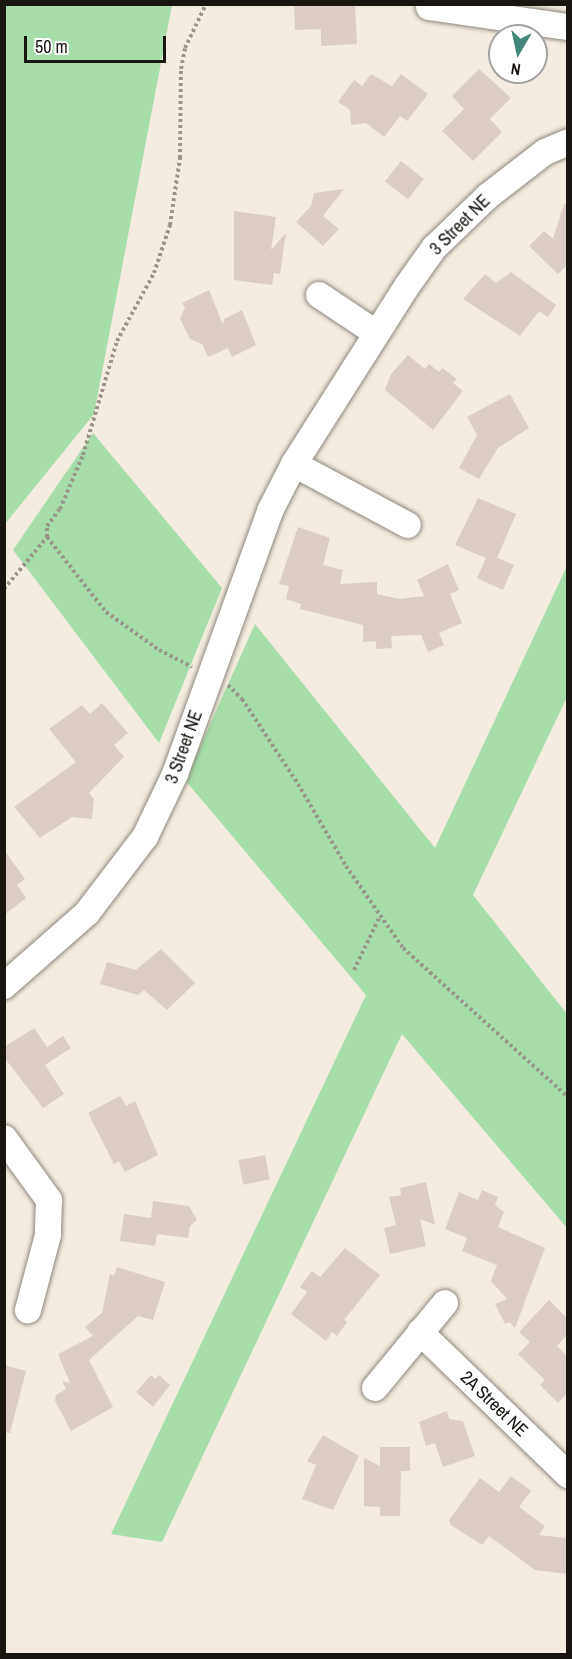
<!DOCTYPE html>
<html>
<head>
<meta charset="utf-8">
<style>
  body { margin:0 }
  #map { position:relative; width:572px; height:1659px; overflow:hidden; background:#f4ece0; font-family:"Archivo Narrow",sans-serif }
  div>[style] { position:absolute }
  .green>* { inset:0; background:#a6ddaa }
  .building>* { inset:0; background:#dbcdc6; transform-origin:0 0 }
  .path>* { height:4px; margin-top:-2px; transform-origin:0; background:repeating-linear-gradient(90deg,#9a948b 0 3px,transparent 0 6px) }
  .roads { filter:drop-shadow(0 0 2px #8e877c) drop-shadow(0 0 2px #8e877c) }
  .minor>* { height:26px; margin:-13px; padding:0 13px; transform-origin:13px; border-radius:13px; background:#fff }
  span { translate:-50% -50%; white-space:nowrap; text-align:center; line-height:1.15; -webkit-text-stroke:6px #fff; paint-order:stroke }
  .street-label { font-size:18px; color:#191612 }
  .frame { position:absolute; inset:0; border:6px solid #191612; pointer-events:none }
  .north { position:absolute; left:488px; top:24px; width:60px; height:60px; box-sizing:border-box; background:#fff; border:2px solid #a3a2a0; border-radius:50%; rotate:189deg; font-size:16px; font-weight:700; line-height:24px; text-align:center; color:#191612 }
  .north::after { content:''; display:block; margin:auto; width:21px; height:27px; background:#42867a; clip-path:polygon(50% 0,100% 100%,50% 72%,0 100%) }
  .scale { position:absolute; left:24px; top:36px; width:142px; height:27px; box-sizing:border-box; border:3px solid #191612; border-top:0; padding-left:8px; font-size:18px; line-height:21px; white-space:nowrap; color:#191612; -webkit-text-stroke:4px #fff; paint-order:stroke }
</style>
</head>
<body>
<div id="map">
  <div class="green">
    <div style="clip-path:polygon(5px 4px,172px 5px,94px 414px,5px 524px)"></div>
    <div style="clip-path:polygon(93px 433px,222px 588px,159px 743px,13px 550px)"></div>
    <div style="clip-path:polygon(567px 566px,567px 697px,473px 895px,567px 1014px,567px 1228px,402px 1034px,162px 1542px,111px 1534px,366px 995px,185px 780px,255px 624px,435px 848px)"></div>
  </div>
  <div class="building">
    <div style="clip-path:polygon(294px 4px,355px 6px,357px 44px,321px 46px,321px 29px,295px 30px)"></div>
    <div style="clip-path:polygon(479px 69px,511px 98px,490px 119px,502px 132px,473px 161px,442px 131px,464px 109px,452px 96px)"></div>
    <div style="clip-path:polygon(371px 74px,392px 86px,401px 74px,428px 94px,407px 121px,400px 116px,384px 137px,366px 123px,351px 125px,350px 110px,338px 102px,354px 80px,362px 86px)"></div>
    <div style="left:401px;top:161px;width:29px;height:26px;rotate:38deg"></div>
    <div style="clip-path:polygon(344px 189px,323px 216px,339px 229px,323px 246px,296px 222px,311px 206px,314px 193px)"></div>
    <div style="clip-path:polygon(564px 204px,567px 204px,567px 265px,558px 274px,529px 246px,544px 231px,553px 239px)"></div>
    <div style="clip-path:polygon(234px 211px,276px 217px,271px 250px,286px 233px,280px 274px,274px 273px,272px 285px,234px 280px)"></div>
    <div style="clip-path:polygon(511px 272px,556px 305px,548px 317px,539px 311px,520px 336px,463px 299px,485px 274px,496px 283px)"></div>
    <div style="clip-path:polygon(209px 290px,223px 325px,224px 319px,242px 310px,256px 345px,232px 357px,228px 348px,208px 357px,202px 344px,190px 339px,180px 319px,185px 308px,182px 303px)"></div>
    <div style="clip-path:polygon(408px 355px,425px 369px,429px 364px,439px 372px,442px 368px,457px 379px,453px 383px,463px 391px,433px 430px,385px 390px,391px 374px)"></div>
    <div style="clip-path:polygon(510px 394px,529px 428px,498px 448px,479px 479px,459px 468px,477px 435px,467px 417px)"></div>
    <div style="clip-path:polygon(478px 498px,516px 514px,497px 558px,514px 565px,503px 590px,477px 578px,486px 558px,455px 545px)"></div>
    <div style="clip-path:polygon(298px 527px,330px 538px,323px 565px,343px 570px,340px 584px,377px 582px,377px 594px,399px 599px,424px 596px,417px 580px,448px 564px,459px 590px,450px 594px,462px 623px,439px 633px,444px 645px,428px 652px,421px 635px,391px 636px,392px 648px,376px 649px,376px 641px,363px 642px,363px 625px,300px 609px,301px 604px,286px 599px,289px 586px,279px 584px)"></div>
    <div style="clip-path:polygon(102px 703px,128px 733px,114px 745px,124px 757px,89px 793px,94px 799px,92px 819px,72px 817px,40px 838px,14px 807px,76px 762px,49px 729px,82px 705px,90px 714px)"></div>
    <div style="clip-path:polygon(4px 850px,25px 879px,17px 885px,26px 898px,4px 915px)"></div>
    <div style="clip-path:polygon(161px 949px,195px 983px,167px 1010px,144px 990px,138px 995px,100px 984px,107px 962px,136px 970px)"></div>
    <div style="clip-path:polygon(34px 1028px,47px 1047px,63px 1036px,71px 1048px,45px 1065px,64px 1094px,43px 1108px,4px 1057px,4px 1047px)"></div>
    <div style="clip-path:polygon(120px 1096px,126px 1106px,135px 1101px,158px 1155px,125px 1172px,119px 1161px,114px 1164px,88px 1113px)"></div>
    <div style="left:265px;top:1155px;width:25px;height:27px;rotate:79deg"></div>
    <div style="clip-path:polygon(426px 1182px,435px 1225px,420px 1219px,426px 1246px,390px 1254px,384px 1228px,396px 1225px,389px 1197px,401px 1195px,400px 1188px)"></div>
    <div style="clip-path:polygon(482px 1190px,498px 1197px,495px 1205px,504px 1212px,498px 1227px,545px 1248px,515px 1328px,509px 1322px,505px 1324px,495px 1304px,507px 1299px,491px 1281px,497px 1265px,462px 1251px,467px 1238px,445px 1229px,459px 1192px,478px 1200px)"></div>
    <div style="clip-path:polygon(153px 1201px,189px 1206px,197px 1220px,190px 1226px,188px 1238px,157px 1234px,155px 1246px,120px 1241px,124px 1214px,151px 1218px)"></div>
    <div style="clip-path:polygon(345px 1248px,380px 1275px,344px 1320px,347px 1322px,337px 1336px,332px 1332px,326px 1341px,291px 1314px,307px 1292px,300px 1287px,312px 1271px,320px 1277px)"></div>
    <div style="clip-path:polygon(117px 1267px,165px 1282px,153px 1320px,138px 1316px,89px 1360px,113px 1407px,71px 1431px,55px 1401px,56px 1395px,66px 1389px,62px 1381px,70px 1383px,58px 1354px,93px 1336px,85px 1327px,102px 1313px,110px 1274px,114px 1276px)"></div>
    <div style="clip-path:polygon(549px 1300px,567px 1318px,567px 1335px,557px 1346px,567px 1356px,567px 1393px,558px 1403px,540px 1385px,545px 1380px,518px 1354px,530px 1342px,519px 1332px)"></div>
    <div style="clip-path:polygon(4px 1365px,26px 1371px,10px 1433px,4px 1432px)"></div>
    <div style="clip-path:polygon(151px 1375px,155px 1379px,159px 1375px,170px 1385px,153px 1407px,136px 1392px)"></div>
    <div style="clip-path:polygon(447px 1411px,449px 1419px,463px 1421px,475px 1456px,443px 1467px,435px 1443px,426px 1446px,419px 1422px)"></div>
    <div style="clip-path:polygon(323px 1435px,359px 1456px,333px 1510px,302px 1499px,316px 1465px,307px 1461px)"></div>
    <div style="clip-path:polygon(380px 1447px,410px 1447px,410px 1471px,401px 1471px,400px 1516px,380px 1516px,380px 1507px,364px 1506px,364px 1458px,380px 1466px)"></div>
    <div style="clip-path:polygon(511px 1476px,531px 1491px,519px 1507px,545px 1526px,539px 1535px,567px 1538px,567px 1574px,535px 1570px,489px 1536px,482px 1545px,451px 1525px,449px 1520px,480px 1478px,499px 1492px)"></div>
  </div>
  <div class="path">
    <div style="left:47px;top:537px;width:11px;rotate:-90deg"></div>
    <div style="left:47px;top:526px;width:21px;rotate:-53deg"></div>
    <div style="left:60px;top:509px;width:59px;rotate:-66.9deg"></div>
    <div style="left:83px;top:455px;width:119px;rotate:-73.4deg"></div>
    <div style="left:117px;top:341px;width:77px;rotate:-61.4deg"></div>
    <div style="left:154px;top:273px;width:51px;rotate:-71.6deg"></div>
    <div style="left:170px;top:225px;width:68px;rotate:-81.5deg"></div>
    <div style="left:180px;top:158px;width:89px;rotate:-89.4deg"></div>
    <div style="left:181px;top:69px;width:21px;rotate:-79deg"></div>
    <div style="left:185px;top:48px;width:49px;rotate:-64.5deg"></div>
    <div style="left:4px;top:589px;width:67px;rotate:-50.4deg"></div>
    <div style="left:47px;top:537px;width:95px;rotate:51.8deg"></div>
    <div style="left:106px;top:612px;width:65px;rotate:35.6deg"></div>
    <div style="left:159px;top:650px;width:37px;rotate:27deg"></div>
    <div style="left:228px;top:685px;width:20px;rotate:45deg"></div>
    <div style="left:242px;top:699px;width:102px;rotate:56.6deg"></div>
    <div style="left:298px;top:784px;width:95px;rotate:59.7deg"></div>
    <div style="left:346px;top:866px;width:100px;rotate:55.2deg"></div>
    <div style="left:403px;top:948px;width:222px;rotate:42.1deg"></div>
    <div style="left:354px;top:970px;width:60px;rotate:-64.3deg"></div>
  </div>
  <div class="roads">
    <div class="minor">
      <div style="left:429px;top:7px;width:140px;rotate:8.2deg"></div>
      <div style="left:319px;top:295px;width:69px;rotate:33.7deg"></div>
      <div style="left:294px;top:464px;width:129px;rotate:28.2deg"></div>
      <div style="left:4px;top:986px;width:111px;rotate:-41.3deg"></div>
      <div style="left:87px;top:913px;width:96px;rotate:-52.7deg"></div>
      <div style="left:145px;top:837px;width:70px;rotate:-64.5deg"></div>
      <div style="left:175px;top:774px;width:280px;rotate:-70.1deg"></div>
      <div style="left:270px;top:511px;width:53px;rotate:-62.9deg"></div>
      <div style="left:294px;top:464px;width:211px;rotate:-57.6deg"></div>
      <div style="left:407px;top:286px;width:47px;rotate:-54.6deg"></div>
      <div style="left:434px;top:248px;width:75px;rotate:-43.9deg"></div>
      <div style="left:488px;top:196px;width:72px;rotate:-37.7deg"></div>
      <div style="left:545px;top:152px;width:25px;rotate:-23deg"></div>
      <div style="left:4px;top:1138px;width:77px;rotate:54deg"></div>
      <div style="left:49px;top:1200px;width:35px;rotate:92deg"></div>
      <div style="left:48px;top:1235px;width:78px;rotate:104.9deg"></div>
      <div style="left:420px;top:1332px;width:206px;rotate:44deg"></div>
      <div style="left:375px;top:1388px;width:110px;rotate:-50.5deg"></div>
    </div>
  </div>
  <div class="street-label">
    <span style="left:460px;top:225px;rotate:-45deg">3 Street NE</span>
    <span style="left:184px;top:747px;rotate:-70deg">3 Street NE</span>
    <span style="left:494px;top:1404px;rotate:44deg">2A Street NE</span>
  </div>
  <div class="frame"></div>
  <div class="north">N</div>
  <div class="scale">50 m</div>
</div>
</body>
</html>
